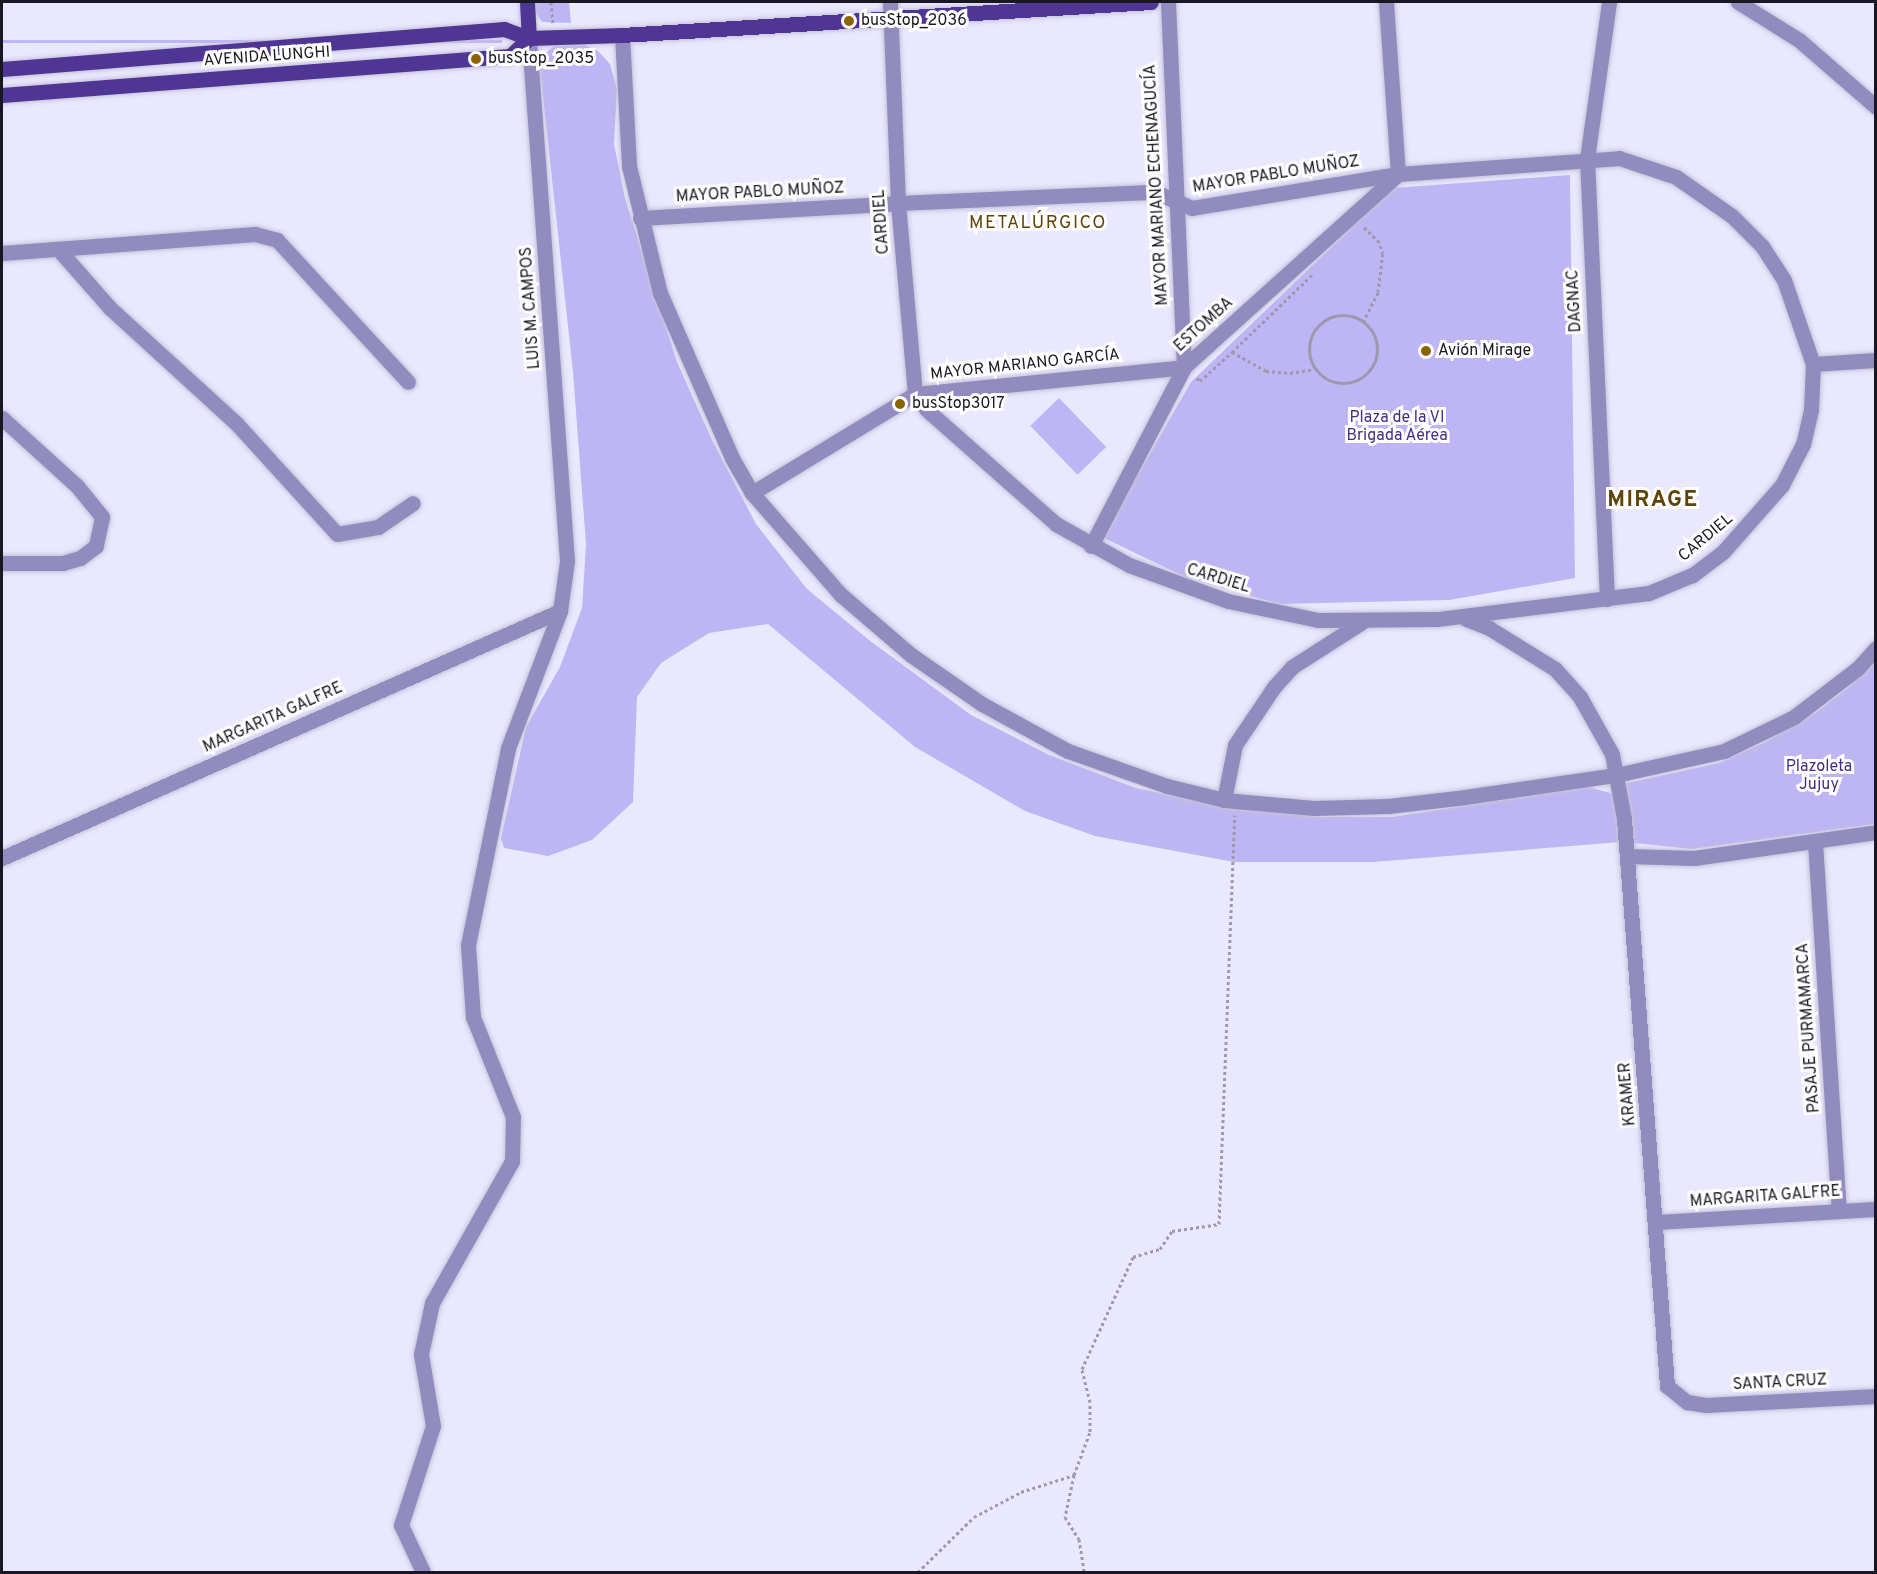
<!DOCTYPE html>
<html>
<head>
<meta charset="utf-8">
<style>
  body { margin:0 }
  #map { position:relative; width:1877px; height:1574px; overflow:hidden; background:#eae8ff; font-family:Overpass,sans-serif }
  div>[style] { position:absolute }
  .green>* { inset:0; background:#beb5f4; transform-origin:0 0 }
  .path>* { height:3px; margin-top:-1.5px; transform-origin:0; background:repeating-linear-gradient(90deg,#9b99ab 0 3px,transparent 0 6px) }
  .path>.ring { margin:-1.5px; padding:0; box-sizing:content-box; background:none; border:3px solid #9b99ab; border-radius:50% }
  .roads { filter:drop-shadow(0 0 2px #c4c3d7) drop-shadow(0 0 2px #c4c3d7) }
  .minor>* { height:15px; margin:-7.5px; padding:0 7.5px; transform-origin:7.5px; border-radius:7.5px; background:#928bc0 }
  .major>* { height:15px; margin:-7.5px; padding:0 7.5px; transform-origin:7.5px; border-radius:7.5px; background:#4f3695 }
  .dots>* { width:16px; height:16px; translate:-50% -50%; box-sizing:border-box; border:3px solid #fff; border-radius:50% }
  span { translate:-50% -50%; white-space:nowrap; text-align:center; line-height:1.15; -webkit-text-stroke:6px #fff; paint-order:stroke }
  .poi-label { font-size:16px; color:#191822 }
  .left { translate:0 -50%; text-align:left }
  .street-label { font-size:16px; color:#191822 }
  .park-label { font-size:16px; color:#452c87 }
  .neighbourhood-label { font-size:18px; color:#5f4307; letter-spacing:1.5px }
  .district-label { font-size:22px; color:#5f4307; font-weight:700; letter-spacing:1.5px }
  .frame { position:absolute; inset:0; border:3px solid #191822; pointer-events:none }
</style>
</head>
<body>
<div id="map">
  <div class="green">
    <div style="clip-path:polygon(535px 2px,569px 2px,571px 23px,542px 22px,536px 13px)"></div>
    <div style="left:502px;top:40px;width:3px;height:502px;rotate:90deg"></div>
    <div style="clip-path:polygon(584px 45px,597px 50px,610px 64px,617px 89px,614px 144px,625px 198px,677px 362px,713px 442px,756px 524px,807px 589px,869px 640px,971px 715px,1049px 755px,1136px 788px,1229px 808px,1320px 817px,1392px 817px,1588px 787px,1614px 794px,1621px 842px,1373px 862px,1234px 862px,1095px 836px,1025px 811px,915px 747px,768px 624px,709px 633px,661px 663px,637px 697px,633px 802px,592px 840px,548px 856px,504px 848px,501px 838px,526px 727px,560px 667px,582px 608px,586px 544px,573px 372px,540px 69px,541px 57px,554px 46px)"></div>
    <div style="clip-path:polygon(1570px 175px,1575px 578px,1449px 600px,1279px 604px,1185px 577px,1102px 537px,1191px 382px,1393px 188px)"></div>
    <div style="left:1059px;top:398px;width:68px;height:40px;rotate:46deg"></div>
    <div style="clip-path:polygon(1875px 657px,1875px 824px,1692px 849px,1634px 843px,1623px 784px,1719px 763px,1763px 743px,1815px 713px,1850px 686px)"></div>
  </div>
  <div class="path">
    <div style="left:551px;top:2px;width:21px;rotate:85deg"></div>
    <div class="ring" style="left:1309px;top:315px;width:65px;height:65px"></div>
    <div style="left:1363px;top:322px;width:34px;rotate:-63deg"></div>
    <div style="left:1378px;top:292px;width:38px;rotate:-83deg"></div>
    <div style="left:1383px;top:254px;width:13px;rotate:-108deg"></div>
    <div style="left:1379px;top:242px;width:21px;rotate:-135deg"></div>
    <div style="left:1232px;top:352px;width:39px;rotate:29deg"></div>
    <div style="left:1266px;top:371px;width:24px;rotate:5deg"></div>
    <div style="left:1290px;top:373px;width:24px;rotate:-9deg"></div>
    <div style="left:1197px;top:378px;width:4px;rotate:45deg"></div>
    <div style="left:1200px;top:381px;width:43px;rotate:-42.2deg"></div>
    <div style="left:1232px;top:352px;width:111px;rotate:-43.9deg"></div>
    <div style="left:1074px;top:1475px;width:43px;rotate:102.1deg"></div>
    <div style="left:1065px;top:1517px;width:26px;rotate:58deg"></div>
    <div style="left:1079px;top:1539px;width:33px;rotate:81deg"></div>
    <div style="left:918px;top:1572px;width:78px;rotate:-44.5deg"></div>
    <div style="left:974px;top:1517px;width:53px;rotate:-28deg"></div>
    <div style="left:1021px;top:1492px;width:56px;rotate:-17.8deg"></div>
    <div style="left:1074px;top:1475px;width:46px;rotate:-69.6deg"></div>
    <div style="left:1090px;top:1432px;width:30px;rotate:-90deg"></div>
    <div style="left:1090px;top:1402px;width:34px;rotate:-104deg"></div>
    <div style="left:1082px;top:1369px;width:123px;rotate:-65.5deg"></div>
    <div style="left:1133px;top:1257px;width:28px;rotate:-17deg"></div>
    <div style="left:1160px;top:1249px;width:22px;rotate:-56deg"></div>
    <div style="left:1172px;top:1231px;width:48px;rotate:-8.5deg"></div>
    <div style="left:1219px;top:1224px;width:409px;rotate:-87.8deg"></div>
  </div>
  <div class="roads">
    <div class="minor">
      <div style="left:1168px;top:2px;width:365px;rotate:87.5deg"></div>
      <div style="left:1738px;top:2px;width:72px;rotate:31.9deg"></div>
      <div style="left:1799px;top:40px;width:102px;rotate:41deg"></div>
      <div style="left:622px;top:35px;width:131px;rotate:86.9deg"></div>
      <div style="left:629px;top:166px;width:131px;rotate:76.3deg"></div>
      <div style="left:660px;top:293px;width:180px;rotate:66.4deg"></div>
      <div style="left:732px;top:458px;width:40px;rotate:60.3deg"></div>
      <div style="left:752px;top:493px;width:134px;rotate:48.9deg"></div>
      <div style="left:840px;top:594px;width:94px;rotate:40.7deg"></div>
      <div style="left:911px;top:655px;width:86px;rotate:34.6deg"></div>
      <div style="left:982px;top:704px;width:98px;rotate:28.7deg"></div>
      <div style="left:1068px;top:751px;width:105px;rotate:19.5deg"></div>
      <div style="left:1167px;top:786px;width:59px;rotate:13.8deg"></div>
      <div style="left:1224px;top:800px;width:90px;rotate:5.1deg"></div>
      <div style="left:1314px;top:808px;width:74px;rotate:-1.5deg"></div>
      <div style="left:1388px;top:806px;width:70px;rotate:-6.5deg"></div>
      <div style="left:1458px;top:798px;width:160px;rotate:-8.3deg"></div>
      <div style="left:1616px;top:775px;width:111px;rotate:-12.5deg"></div>
      <div style="left:1724px;top:751px;width:78px;rotate:-25.9deg"></div>
      <div style="left:1794px;top:717px;width:81px;rotate:-37.4deg"></div>
      <div style="left:1858px;top:668px;width:27px;rotate:-48deg"></div>
      <div style="left:640px;top:218px;width:258px;rotate:-3.3deg"></div>
      <div style="left:898px;top:203px;width:257px;rotate:-2.5deg"></div>
      <div style="left:1155px;top:192px;width:40px;rotate:23.4deg"></div>
      <div style="left:1192px;top:208px;width:209px;rotate:-9.4deg"></div>
      <div style="left:1398px;top:174px;width:222px;rotate:-4.1deg"></div>
      <div style="left:1619px;top:158px;width:60px;rotate:18.4deg"></div>
      <div style="left:1676px;top:177px;width:68px;rotate:34.9deg"></div>
      <div style="left:1732px;top:216px;width:42px;rotate:45deg"></div>
      <div style="left:1762px;top:246px;width:40px;rotate:57.1deg"></div>
      <div style="left:1784px;top:280px;width:89px;rotate:71deg"></div>
      <div style="left:1813px;top:364px;width:46px;rotate:92.5deg"></div>
      <div style="left:1811px;top:410px;width:35px;rotate:103deg"></div>
      <div style="left:1803px;top:444px;width:46px;rotate:117.1deg"></div>
      <div style="left:1782px;top:485px;width:89px;rotate:131.4deg"></div>
      <div style="left:1723px;top:552px;width:39px;rotate:143deg"></div>
      <div style="left:1692px;top:575px;width:47px;rotate:157.3deg"></div>
      <div style="left:1649px;top:593px;width:214px;rotate:173deg"></div>
      <div style="left:1437px;top:619px;width:119px;rotate:179.5deg"></div>
      <div style="left:1318px;top:620px;width:92px;rotate:-168.1deg"></div>
      <div style="left:1228px;top:601px;width:105px;rotate:-160deg"></div>
      <div style="left:1129px;top:565px;width:84px;rotate:-150.7deg"></div>
      <div style="left:1056px;top:524px;width:172px;rotate:-138.5deg"></div>
      <div style="left:927px;top:410px;width:20px;rotate:-127deg"></div>
      <div style="left:915px;top:394px;width:192px;rotate:-95.1deg"></div>
      <div style="left:898px;top:203px;width:201px;rotate:-92.3deg"></div>
      <div style="left:59px;top:250px;width:77px;rotate:48.7deg"></div>
      <div style="left:110px;top:308px;width:171px;rotate:42.4deg"></div>
      <div style="left:236px;top:423px;width:150px;rotate:47.7deg"></div>
      <div style="left:337px;top:534px;width:42px;rotate:-9.7deg"></div>
      <div style="left:378px;top:527px;width:42px;rotate:-34.4deg"></div>
      <div style="left:2px;top:253px;width:254px;rotate:-4.3deg"></div>
      <div style="left:255px;top:234px;width:23px;rotate:15deg"></div>
      <div style="left:277px;top:240px;width:193px;rotate:47.3deg"></div>
      <div style="left:1813px;top:364px;width:63px;rotate:-3.6deg"></div>
      <div style="left:2px;top:418px;width:101px;rotate:42.2deg"></div>
      <div style="left:77px;top:486px;width:40px;rotate:51deg"></div>
      <div style="left:102px;top:517px;width:30px;rotate:102deg"></div>
      <div style="left:96px;top:546px;width:20px;rotate:143deg"></div>
      <div style="left:80px;top:558px;width:18px;rotate:164deg"></div>
      <div style="left:63px;top:563px;width:61px;rotate:180deg"></div>
      <div style="left:752px;top:493px;width:191px;rotate:-31.3deg"></div>
      <div style="left:915px;top:394px;width:270px;rotate:-5.7deg"></div>
      <div style="left:1091px;top:546px;width:202px;rotate:-62.5deg"></div>
      <div style="left:1184px;top:367px;width:288px;rotate:-42deg"></div>
      <div style="left:1398px;top:174px;width:172px;rotate:-94deg"></div>
      <div style="left:1607px;top:599px;width:440px;rotate:-92.6deg"></div>
      <div style="left:1587px;top:159px;width:159px;rotate:-82deg"></div>
      <div style="left:1466px;top:619px;width:25px;rotate:21deg"></div>
      <div style="left:1489px;top:628px;width:78px;rotate:31.8deg"></div>
      <div style="left:1555px;top:669px;width:38px;rotate:48deg"></div>
      <div style="left:1580px;top:697px;width:65px;rotate:60.7deg"></div>
      <div style="left:1612px;top:754px;width:66px;rotate:79.5deg"></div>
      <div style="left:1624px;top:819px;width:569px;rotate:85.66deg"></div>
      <div style="left:1667px;top:1386px;width:26px;rotate:39deg"></div>
      <div style="left:1687px;top:1402px;width:19px;rotate:9deg"></div>
      <div style="left:1706px;top:1405px;width:170px;rotate:-3deg"></div>
      <div style="left:1224px;top:800px;width:56px;rotate:-78.7deg"></div>
      <div style="left:1235px;top:745px;width:70px;rotate:-56.1deg"></div>
      <div style="left:1274px;top:687px;width:27px;rotate:-48deg"></div>
      <div style="left:1292px;top:667px;width:83px;rotate:-32.7deg"></div>
      <div style="left:1815px;top:842px;width:369px;rotate:86.3deg"></div>
      <div style="left:1627px;top:856px;width:67px;rotate:1.7deg"></div>
      <div style="left:1694px;top:858px;width:184px;rotate:-8.1deg"></div>
      <div style="left:2px;top:858px;width:610px;rotate:-23.88deg"></div>
      <div style="left:1656px;top:1222px;width:220px;rotate:-3.4deg"></div>
      <div style="left:423px;top:1572px;width:52px;rotate:-115.1deg"></div>
      <div style="left:401px;top:1525px;width:104px;rotate:-72.1deg"></div>
      <div style="left:433px;top:1426px;width:73px;rotate:-99.5deg"></div>
      <div style="left:421px;top:1354px;width:52px;rotate:-77.8deg"></div>
      <div style="left:432px;top:1303px;width:163px;rotate:-60.6deg"></div>
      <div style="left:512px;top:1161px;width:44px;rotate:-88.7deg"></div>
      <div style="left:513px;top:1117px;width:108px;rotate:-111.8deg"></div>
      <div style="left:473px;top:1017px;width:72px;rotate:-94deg"></div>
      <div style="left:468px;top:945px;width:201px;rotate:-78.5deg"></div>
      <div style="left:508px;top:748px;width:147px;rotate:-69.2deg"></div>
      <div style="left:560px;top:611px;width:50px;rotate:-82deg"></div>
      <div style="left:567px;top:561px;width:524px;rotate:-94.16deg"></div>
    </div>
    <div class="major">
      <div style="left:527px;top:2px;width:36px;rotate:87deg"></div>
      <div style="left:2px;top:69px;width:504px;rotate:-4.56deg"></div>
      <div style="left:504px;top:29px;width:27px;rotate:20deg"></div>
      <div style="left:529px;top:38px;width:93px;rotate:-1.8deg"></div>
      <div style="left:622px;top:35px;width:530px;rotate:-3.57deg"></div>
      <div style="left:2px;top:95px;width:509px;rotate:-4.39deg"></div>
      <div style="left:510px;top:56px;width:26px;rotate:-43deg"></div>
    </div>
  </div>
  <div class="dots">
    <div style="left:849px;top:21px;background:#8b6304"></div>
    <div style="left:476px;top:59px;background:#8b6304"></div>
    <div style="left:1426px;top:351px;background:#8b6304"></div>
    <div style="left:900px;top:404px;background:#8b6304"></div>
  </div>
  <div class="poi-label">
    <span class="left" style="left:861px;top:21px">busStop_2036</span>
    <span class="left" style="left:488px;top:59px">busStop_2035</span>
    <span class="left" style="left:1438px;top:351px">Avión Mirage</span>
    <span class="left" style="left:912px;top:404px">busStop3017</span>
  </div>
  <div class="street-label">
    <span style="left:267px;top:57px;rotate:-4deg">AVENIDA LUNGHI</span>
    <span style="left:1276px;top:175px;rotate:-9deg">MAYOR PABLO MUÑOZ</span>
    <span style="left:1157px;top:185px;rotate:-93deg">MAYOR MARIANO ECHENAGUCÍA</span>
    <span style="left:760px;top:193px;rotate:-3deg">MAYOR PABLO MUÑOZ</span>
    <span style="left:882px;top:222px;rotate:-94deg">CARDIEL</span>
    <span style="left:1575px;top:301px;rotate:-93deg">DAGNAC</span>
    <span style="left:531px;top:308px;rotate:-94deg">LUIS M. CAMPOS</span>
    <span style="left:1204px;top:325px;rotate:-42deg">ESTOMBA</span>
    <span style="left:1025px;top:365px;rotate:-6deg">MAYOR MARIANO GARCÍA</span>
    <span style="left:1706px;top:538px;rotate:-40deg">CARDIEL</span>
    <span style="left:1218px;top:579px;rotate:17deg">CARDIEL</span>
    <span style="left:273px;top:718px;rotate:-24deg">MARGARITA GALFRE</span>
    <span style="left:1809px;top:1028px;rotate:-94deg">PASAJE PURMAMARCA</span>
    <span style="left:1628px;top:1094px;rotate:-95deg">KRAMER</span>
    <span style="left:1765px;top:1197px;rotate:-4deg">MARGARITA GALFRE</span>
    <span style="left:1780px;top:1383px;rotate:-3deg">SANTA CRUZ</span>
  </div>
  <div class="park-label">
    <span style="left:1397px;top:427px">Plaza de la VI<br>Brigada Aérea</span>
    <span style="left:1819px;top:776px">Plazoleta<br>Jujuy</span>
  </div>
  <div class="neighbourhood-label">
    <span style="left:1038px;top:224px">METALÚRGICO</span>
  </div>
  <div class="district-label">
    <span style="left:1653px;top:501px">MIRAGE</span>
  </div>
  <div class="frame"></div>
</div>
</body>
</html>
